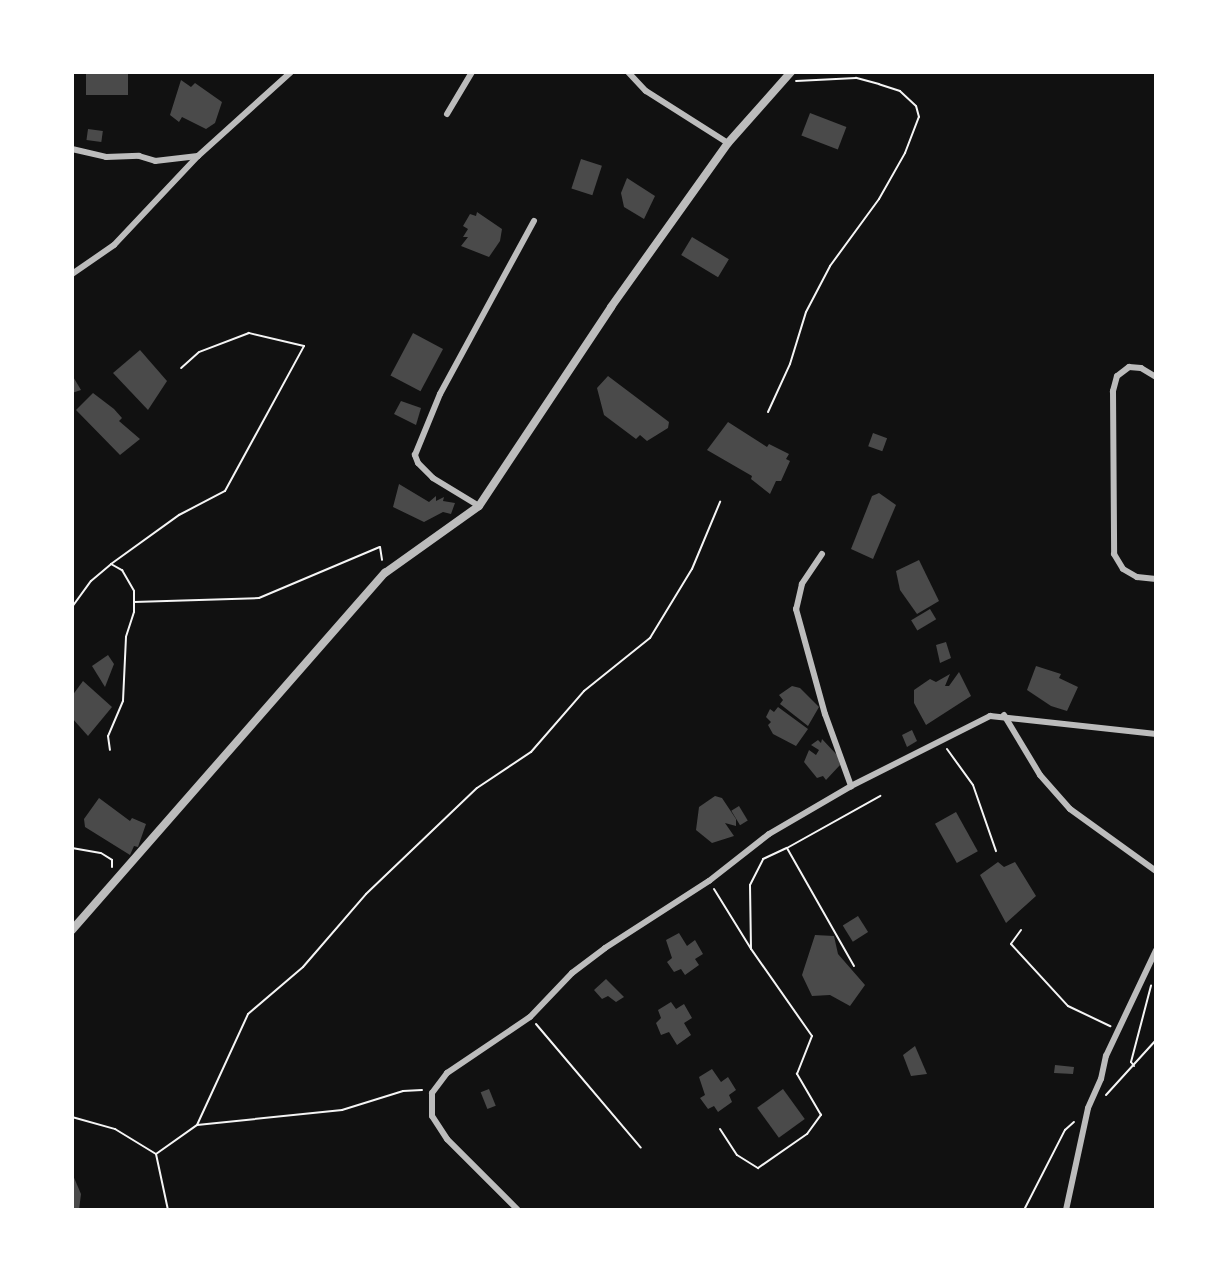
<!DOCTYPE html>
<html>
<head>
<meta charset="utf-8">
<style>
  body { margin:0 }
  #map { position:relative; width:1228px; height:1282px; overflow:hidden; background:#111; font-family:"Work Sans",sans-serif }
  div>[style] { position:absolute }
  .building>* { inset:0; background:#4a4a4a; transform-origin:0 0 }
  .path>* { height:2px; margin:-1px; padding:0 1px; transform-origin:1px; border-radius:1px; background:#f5f5f5 }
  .minor>* { height:6px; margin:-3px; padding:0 3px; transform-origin:3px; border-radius:3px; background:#bcbcbc }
  .tertiary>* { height:8px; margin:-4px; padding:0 4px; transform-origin:4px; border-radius:4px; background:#bcbcbc }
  span { translate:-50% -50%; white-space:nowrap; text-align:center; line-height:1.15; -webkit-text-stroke:6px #fff; paint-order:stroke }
  .frame { position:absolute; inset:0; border:74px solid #fff; pointer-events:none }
</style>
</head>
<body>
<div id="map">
  <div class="building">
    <div style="left:86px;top:72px;width:42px;height:23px"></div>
    <div style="clip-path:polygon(181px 80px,191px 87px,195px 83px,222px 102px,215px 123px,206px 129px,182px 117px,179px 122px,170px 115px)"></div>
    <div style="left:810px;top:113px;width:39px;height:24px;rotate:21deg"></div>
    <div style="left:88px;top:129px;width:15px;height:11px;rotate:8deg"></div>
    <div style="left:581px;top:159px;width:22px;height:31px;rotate:18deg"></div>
    <div style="clip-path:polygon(627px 178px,655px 196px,644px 219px,624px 207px,621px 193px)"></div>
    <div style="clip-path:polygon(477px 212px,502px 229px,500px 241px,489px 257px,461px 246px,468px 237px,463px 237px,468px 229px,463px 226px,470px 214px,476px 216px)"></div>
    <div style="left:692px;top:237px;width:43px;height:21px;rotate:31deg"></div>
    <div style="left:413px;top:333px;width:34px;height:48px;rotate:28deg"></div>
    <div style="clip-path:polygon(140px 350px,167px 381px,148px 410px,113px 373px)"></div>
    <div style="clip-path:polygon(72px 375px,81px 390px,72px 393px)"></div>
    <div style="clip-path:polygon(608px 376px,669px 422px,668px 428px,647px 441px,640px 435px,636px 439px,604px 415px,597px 388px)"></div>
    <div style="clip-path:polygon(93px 393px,114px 409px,122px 418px,119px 421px,140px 439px,120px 455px,76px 410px)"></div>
    <div style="clip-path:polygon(401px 401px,421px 408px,416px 425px,394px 414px)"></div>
    <div style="clip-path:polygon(728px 422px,767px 447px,769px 444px,789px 454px,786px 459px,790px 461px,781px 481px,776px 481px,770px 494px,751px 479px,752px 476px,707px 450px)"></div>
    <div style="left:873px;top:433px;width:15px;height:14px;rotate:20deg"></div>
    <div style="clip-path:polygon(399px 484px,429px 502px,436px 496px,436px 501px,444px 497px,443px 501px,455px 503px,451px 514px,443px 512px,424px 522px,393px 507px)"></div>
    <div style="clip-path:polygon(879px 493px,896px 505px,873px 559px,851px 549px,872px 496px)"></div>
    <div style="clip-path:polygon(919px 560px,939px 601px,917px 614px,900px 590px,896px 571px)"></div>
    <div style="left:930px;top:609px;width:12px;height:22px;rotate:59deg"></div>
    <div style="clip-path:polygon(946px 642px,951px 658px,940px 663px,936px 645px)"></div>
    <div style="clip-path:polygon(108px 655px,114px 664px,105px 687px,92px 666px)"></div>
    <div style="clip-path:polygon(1036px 666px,1061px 674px,1059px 678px,1078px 687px,1067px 711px,1051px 706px,1027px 690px)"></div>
    <div style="clip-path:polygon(959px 672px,971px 696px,926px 725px,914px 703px,914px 690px,930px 679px,936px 682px,950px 674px,945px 686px,949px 686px)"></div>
    <div style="clip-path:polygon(83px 681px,112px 707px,88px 736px,72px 718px,72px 696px)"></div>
    <div style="clip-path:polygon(792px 686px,800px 688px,819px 707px,808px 726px,780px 704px,783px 700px,779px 695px)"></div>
    <div style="clip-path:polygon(778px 707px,808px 729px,796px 746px,773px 734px,768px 725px,771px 722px,766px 717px,770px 709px,774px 712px)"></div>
    <div style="clip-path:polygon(912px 730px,917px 741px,907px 747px,902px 735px)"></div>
    <div style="clip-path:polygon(822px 739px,838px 756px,840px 765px,826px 780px,823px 776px,817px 778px,804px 762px,809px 750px,816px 755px,819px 750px,811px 745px,818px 740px,821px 743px)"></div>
    <div style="clip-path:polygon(715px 796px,722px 798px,736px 819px,736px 826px,725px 823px,734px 836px,712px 843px,696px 830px,699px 807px)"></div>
    <div style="clip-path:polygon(99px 798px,130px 821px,132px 818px,146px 824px,138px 847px,134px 846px,130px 855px,85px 827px,84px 819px)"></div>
    <div style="left:739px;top:806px;width:17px;height:9px;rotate:59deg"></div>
    <div style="left:956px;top:812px;width:45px;height:24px;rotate:61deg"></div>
    <div style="clip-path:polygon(998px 862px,1004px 867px,1015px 862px,1036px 896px,1006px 923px,980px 875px)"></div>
    <div style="left:858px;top:916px;width:19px;height:18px;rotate:58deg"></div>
    <div style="clip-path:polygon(679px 933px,687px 946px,695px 940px,703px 954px,695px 959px,699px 965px,685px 975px,681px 969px,674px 972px,667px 962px,672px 958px,666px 940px)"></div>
    <div style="clip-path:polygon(815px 935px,834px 936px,838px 954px,865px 985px,850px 1006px,830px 995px,812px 996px,802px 975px)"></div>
    <div style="clip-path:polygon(606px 979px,624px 997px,616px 1002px,608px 996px,602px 999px,594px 990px)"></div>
    <div style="clip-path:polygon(671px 1002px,676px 1009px,684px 1004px,692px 1018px,684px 1023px,691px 1035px,677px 1045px,669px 1032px,661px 1035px,656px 1023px,661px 1018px,658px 1010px)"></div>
    <div style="clip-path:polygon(915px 1046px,927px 1074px,911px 1076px,903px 1055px)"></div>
    <div style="clip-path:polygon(1055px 1065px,1074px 1067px,1073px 1074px,1054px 1073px)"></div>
    <div style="clip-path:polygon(712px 1069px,721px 1082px,728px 1077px,736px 1090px,729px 1095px,732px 1102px,718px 1112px,714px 1106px,708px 1109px,700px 1098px,705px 1095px,699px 1077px)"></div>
    <div style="left:489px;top:1089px;width:18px;height:9px;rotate:68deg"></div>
    <div style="left:783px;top:1089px;width:37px;height:32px;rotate:54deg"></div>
    <div style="clip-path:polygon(72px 1173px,81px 1194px,79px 1210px,72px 1210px)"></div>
  </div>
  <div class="path">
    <div style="left:768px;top:412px;width:53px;rotate:-65.4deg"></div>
    <div style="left:790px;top:364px;width:54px;rotate:-72.9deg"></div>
    <div style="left:806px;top:312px;width:52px;rotate:-62.4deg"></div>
    <div style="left:830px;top:266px;width:83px;rotate:-53.8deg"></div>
    <div style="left:879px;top:199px;width:53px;rotate:-60.5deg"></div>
    <div style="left:905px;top:153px;width:39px;rotate:-69deg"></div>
    <div style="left:919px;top:117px;width:11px;rotate:-105deg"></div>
    <div style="left:916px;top:106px;width:22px;rotate:-137deg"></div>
    <div style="left:900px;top:91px;width:22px;rotate:-162deg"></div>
    <div style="left:879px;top:84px;width:24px;rotate:-165deg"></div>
    <div style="left:856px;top:78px;width:60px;rotate:177.1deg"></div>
    <div style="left:111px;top:564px;width:84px;rotate:-35.8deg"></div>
    <div style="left:179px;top:515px;width:52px;rotate:-27.6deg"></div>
    <div style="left:225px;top:491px;width:165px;rotate:-61.4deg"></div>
    <div style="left:304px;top:346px;width:57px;rotate:-166.7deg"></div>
    <div style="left:249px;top:333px;width:53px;rotate:159.2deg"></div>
    <div style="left:199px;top:352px;width:24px;rotate:138deg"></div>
    <div style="left:134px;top:602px;width:125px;rotate:-1.8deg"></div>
    <div style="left:259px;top:598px;width:131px;rotate:-22.9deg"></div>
    <div style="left:380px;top:547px;width:13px;rotate:81deg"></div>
    <div style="left:72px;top:607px;width:32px;rotate:-54deg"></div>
    <div style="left:91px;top:581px;width:26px;rotate:-40deg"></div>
    <div style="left:111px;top:564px;width:13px;rotate:29deg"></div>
    <div style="left:122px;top:570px;width:24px;rotate:60deg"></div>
    <div style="left:134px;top:591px;width:21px;rotate:90deg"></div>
    <div style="left:134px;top:612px;width:26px;rotate:108deg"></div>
    <div style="left:126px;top:637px;width:64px;rotate:92.7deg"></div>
    <div style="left:123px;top:701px;width:38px;rotate:113deg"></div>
    <div style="left:108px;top:736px;width:14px;rotate:82deg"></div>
    <div style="left:947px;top:749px;width:44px;rotate:54.2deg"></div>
    <div style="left:973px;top:785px;width:70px;rotate:70.8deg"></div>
    <div style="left:72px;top:848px;width:29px;rotate:10deg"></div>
    <div style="left:101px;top:853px;width:13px;rotate:32deg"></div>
    <div style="left:112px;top:860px;width:7px;rotate:90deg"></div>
    <div style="left:714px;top:889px;width:70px;rotate:58.3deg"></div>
    <div style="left:751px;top:949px;width:64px;rotate:-90.9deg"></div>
    <div style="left:750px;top:885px;width:29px;rotate:-63deg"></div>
    <div style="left:763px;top:859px;width:26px;rotate:-25deg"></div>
    <div style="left:1021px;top:930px;width:17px;rotate:126deg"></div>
    <div style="left:1011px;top:944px;width:84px;rotate:47.4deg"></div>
    <div style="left:1068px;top:1006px;width:47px;rotate:25.5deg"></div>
    <div style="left:854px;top:966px;width:136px;rotate:-119.6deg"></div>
    <div style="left:787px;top:848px;width:107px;rotate:-29.2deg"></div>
    <div style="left:536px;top:1024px;width:162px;rotate:49.7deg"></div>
    <div style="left:1134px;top:1066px;width:5px;rotate:-127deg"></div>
    <div style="left:1131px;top:1062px;width:79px;rotate:-75.3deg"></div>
    <div style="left:1106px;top:1095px;width:74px;rotate:-47.7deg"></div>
    <div style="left:72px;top:1117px;width:45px;rotate:15.6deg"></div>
    <div style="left:115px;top:1129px;width:48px;rotate:31.4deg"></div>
    <div style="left:156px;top:1154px;width:57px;rotate:77.9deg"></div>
    <div style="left:197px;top:1125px;width:122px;rotate:-65.3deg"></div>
    <div style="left:248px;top:1014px;width:72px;rotate:-40.5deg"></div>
    <div style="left:303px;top:967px;width:96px;rotate:-49.2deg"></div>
    <div style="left:366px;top:894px;width:153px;rotate:-43.7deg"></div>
    <div style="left:477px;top:788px;width:65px;rotate:-33.7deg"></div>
    <div style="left:531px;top:752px;width:81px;rotate:-49deg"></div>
    <div style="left:584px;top:691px;width:85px;rotate:-38.8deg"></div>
    <div style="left:650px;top:638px;width:81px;rotate:-58.7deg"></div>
    <div style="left:692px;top:569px;width:73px;rotate:-67.3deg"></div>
    <div style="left:720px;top:1129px;width:31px;rotate:57deg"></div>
    <div style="left:737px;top:1155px;width:25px;rotate:32deg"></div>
    <div style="left:758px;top:1168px;width:60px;rotate:-34.8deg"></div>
    <div style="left:807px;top:1134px;width:24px;rotate:-54deg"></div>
    <div style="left:821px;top:1115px;width:48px;rotate:-120.3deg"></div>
    <div style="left:797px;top:1074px;width:41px;rotate:-68.5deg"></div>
    <div style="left:812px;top:1036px;width:106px;rotate:-125deg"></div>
    <div style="left:156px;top:1154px;width:50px;rotate:-35.3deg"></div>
    <div style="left:197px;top:1125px;width:146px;rotate:-5.9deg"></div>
    <div style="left:342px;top:1110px;width:64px;rotate:-17.3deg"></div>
    <div style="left:403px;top:1091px;width:19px;rotate:-3deg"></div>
    <div style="left:1024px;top:1210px;width:90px;rotate:-62.9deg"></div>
    <div style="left:1065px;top:1130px;width:12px;rotate:-42deg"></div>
  </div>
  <div class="minor">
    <div style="left:628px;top:72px;width:26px;rotate:47deg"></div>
    <div style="left:646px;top:91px;width:97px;rotate:32.4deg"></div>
    <div style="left:447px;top:114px;width:49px;rotate:-59.2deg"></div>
    <div style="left:72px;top:149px;width:35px;rotate:13deg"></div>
    <div style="left:106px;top:157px;width:33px;rotate:-2deg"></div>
    <div style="left:139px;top:156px;width:17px;rotate:17deg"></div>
    <div style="left:155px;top:161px;width:43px;rotate:-6.6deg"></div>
    <div style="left:72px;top:274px;width:51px;rotate:-34.6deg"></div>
    <div style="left:114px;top:245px;width:122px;rotate:-46.7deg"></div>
    <div style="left:198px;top:156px;width:125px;rotate:-42.1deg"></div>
    <div style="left:1156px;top:377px;width:17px;rotate:-149deg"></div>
    <div style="left:1141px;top:368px;width:12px;rotate:-175deg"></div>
    <div style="left:1129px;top:367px;width:15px;rotate:143deg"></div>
    <div style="left:1117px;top:376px;width:16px;rotate:105deg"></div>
    <div style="left:1113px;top:391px;width:163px;rotate:89.6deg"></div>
    <div style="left:1114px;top:554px;width:17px;rotate:59deg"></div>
    <div style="left:1123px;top:569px;width:16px;rotate:30deg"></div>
    <div style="left:1137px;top:577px;width:19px;rotate:6deg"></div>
    <div style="left:479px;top:506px;width:54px;rotate:-148.7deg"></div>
    <div style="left:433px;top:478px;width:21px;rotate:-135deg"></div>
    <div style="left:418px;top:463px;width:9px;rotate:-111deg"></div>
    <div style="left:415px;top:455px;width:66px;rotate:-67.7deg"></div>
    <div style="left:440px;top:394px;width:197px;rotate:-61.5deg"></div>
    <div style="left:822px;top:554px;width:36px;rotate:124deg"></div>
    <div style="left:802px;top:584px;width:26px;rotate:103deg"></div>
    <div style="left:796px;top:609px;width:109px;rotate:74.6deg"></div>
    <div style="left:825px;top:714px;width:77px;rotate:70.1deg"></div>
    <div style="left:1004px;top:715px;width:70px;rotate:59deg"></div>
    <div style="left:1040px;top:775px;width:45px;rotate:48.6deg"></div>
    <div style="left:1070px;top:809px;width:106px;rotate:35.8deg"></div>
    <div style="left:518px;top:1210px;width:100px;rotate:-135deg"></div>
    <div style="left:447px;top:1139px;width:27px;rotate:-123deg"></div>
    <div style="left:432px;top:1116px;width:23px;rotate:-90deg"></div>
    <div style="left:432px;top:1093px;width:25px;rotate:-53deg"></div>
    <div style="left:447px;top:1073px;width:100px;rotate:-34deg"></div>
    <div style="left:530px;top:1017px;width:61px;rotate:-46.3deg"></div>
    <div style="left:572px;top:973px;width:41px;rotate:-37.1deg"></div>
    <div style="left:605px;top:948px;width:124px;rotate:-32.8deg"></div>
    <div style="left:709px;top:881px;width:76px;rotate:-38.1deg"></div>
    <div style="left:769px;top:834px;width:95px;rotate:-30.3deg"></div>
    <div style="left:851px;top:786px;width:156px;rotate:-26.7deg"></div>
    <div style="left:990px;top:716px;width:167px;rotate:6.2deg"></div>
    <div style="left:1066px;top:1210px;width:104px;rotate:-77.8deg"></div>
    <div style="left:1088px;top:1108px;width:32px;rotate:-66deg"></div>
    <div style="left:1101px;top:1079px;width:24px;rotate:-78deg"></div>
    <div style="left:1106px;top:1056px;width:117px;rotate:-64.7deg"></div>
  </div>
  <div class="tertiary">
    <div style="left:72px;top:930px;width:475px;rotate:-48.8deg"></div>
    <div style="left:385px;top:573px;width:115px;rotate:-35.5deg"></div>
    <div style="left:479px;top:506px;width:239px;rotate:-56.4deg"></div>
    <div style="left:611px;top:307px;width:201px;rotate:-54.5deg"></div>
    <div style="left:728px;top:143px;width:95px;rotate:-48.4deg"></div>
  </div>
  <div class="frame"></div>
</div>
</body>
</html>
